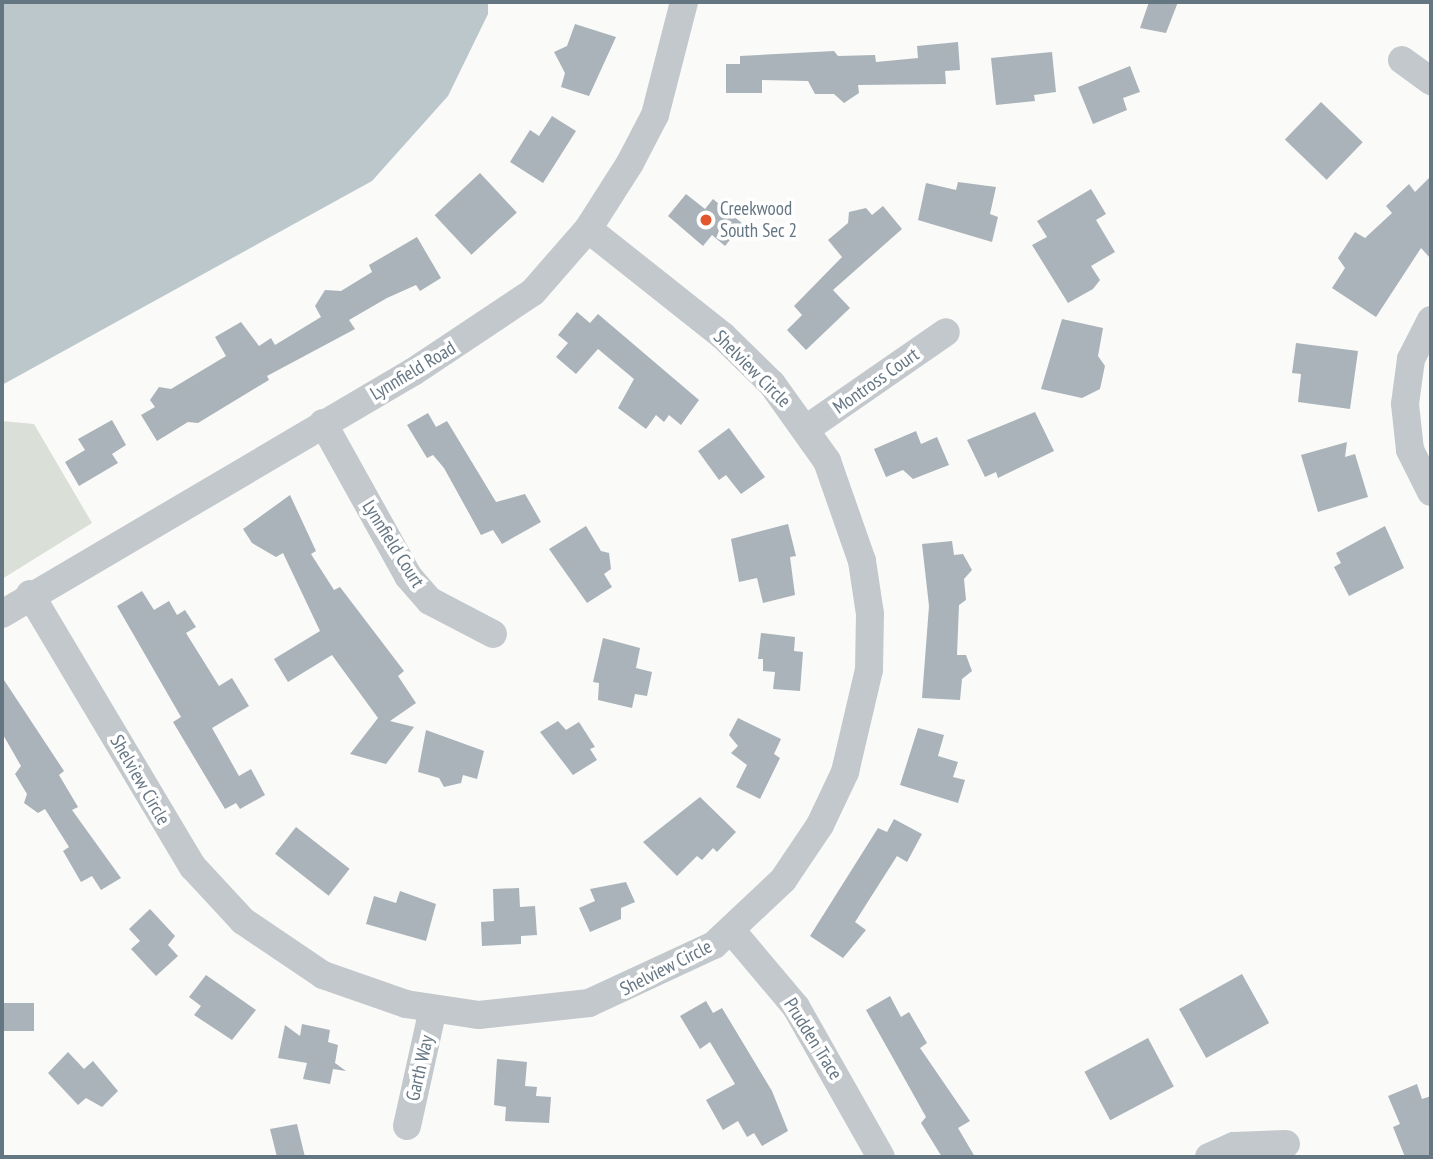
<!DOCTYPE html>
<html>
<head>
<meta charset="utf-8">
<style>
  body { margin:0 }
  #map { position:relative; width:1433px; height:1159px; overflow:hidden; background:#fafaf8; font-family:"PT Sans Narrow",sans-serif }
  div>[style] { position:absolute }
  .green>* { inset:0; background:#dadfd7 }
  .water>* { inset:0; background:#bbc7cb }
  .building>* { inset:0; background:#aab3b9; transform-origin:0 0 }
  .street>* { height:28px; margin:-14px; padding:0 14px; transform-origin:14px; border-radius:14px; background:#c3c8cc }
  .dots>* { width:19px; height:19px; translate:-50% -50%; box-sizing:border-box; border:4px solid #fff; border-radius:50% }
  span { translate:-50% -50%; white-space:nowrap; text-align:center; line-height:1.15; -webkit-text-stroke:7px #fff; paint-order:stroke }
  .poi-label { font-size:19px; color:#657683 }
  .left { translate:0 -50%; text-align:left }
  .street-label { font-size:19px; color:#657683 }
  .frame { position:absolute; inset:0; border:4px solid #657683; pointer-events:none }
</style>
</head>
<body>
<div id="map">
  <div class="green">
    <div style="clip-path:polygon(2px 421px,34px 424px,92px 523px,2px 579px)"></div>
  </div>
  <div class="water">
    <div style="clip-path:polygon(2px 2px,488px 2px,488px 14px,448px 96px,372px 181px,2px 385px)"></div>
  </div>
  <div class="building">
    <div style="clip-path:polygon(1149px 2px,1178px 2px,1166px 33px,1140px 28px)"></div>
    <div style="clip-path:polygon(575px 24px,616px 37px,589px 96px,561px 87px,565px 73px,554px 52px,567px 46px)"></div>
    <div style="clip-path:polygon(958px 42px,960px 70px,945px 71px,946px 84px,858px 85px,859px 93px,844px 103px,834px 94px,815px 94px,808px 81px,762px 80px,762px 93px,726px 93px,726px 64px,740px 64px,740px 56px,834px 51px,838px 56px,875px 55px,876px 62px,918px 58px,917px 46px)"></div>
    <div style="clip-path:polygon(1052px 52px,1056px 92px,1034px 95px,1035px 101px,996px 105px,991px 58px)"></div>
    <div style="clip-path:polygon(1130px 66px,1140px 92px,1123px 98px,1127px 110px,1093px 124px,1078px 87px)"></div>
    <div style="left:1321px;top:102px;width:58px;height:52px;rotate:44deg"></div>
    <div style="clip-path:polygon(552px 116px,576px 131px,543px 183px,510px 162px,530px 130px,539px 136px)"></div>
    <div style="left:480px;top:173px;width:54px;height:62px;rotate:47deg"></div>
    <div style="clip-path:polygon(1431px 176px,1431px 259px,1421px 248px,1376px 317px,1332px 288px,1345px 268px,1338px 258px,1355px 232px,1365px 238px,1392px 213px,1386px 206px,1409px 184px,1415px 192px)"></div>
    <div style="clip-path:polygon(958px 182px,996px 187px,990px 214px,998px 217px,992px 242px,918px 220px,926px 183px,956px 190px)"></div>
    <div style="clip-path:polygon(1091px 189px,1106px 214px,1096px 220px,1115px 252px,1091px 266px,1100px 280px,1093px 289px,1068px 303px,1032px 245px,1047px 237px,1037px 221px)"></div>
    <div style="clip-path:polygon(686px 194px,705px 209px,713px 199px,743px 224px,725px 246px,712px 235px,703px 246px,668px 216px)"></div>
    <div style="clip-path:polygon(883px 206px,902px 229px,833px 290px,850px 308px,806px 350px,787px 330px,802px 315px,794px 306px,842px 257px,828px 240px,848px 223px,849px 212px,866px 208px,872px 215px)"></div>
    <div style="clip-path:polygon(417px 237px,441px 278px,420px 291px,416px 285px,387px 298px,349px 320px,355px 329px,267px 376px,269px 380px,198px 423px,188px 422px,157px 441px,141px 415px,155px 407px,150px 400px,159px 387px,171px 389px,226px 356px,215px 337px,241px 322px,259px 346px,271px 338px,275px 345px,321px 317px,315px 306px,325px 290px,341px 291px,372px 272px,369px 265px)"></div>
    <div style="clip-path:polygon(577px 312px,590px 323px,598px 314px,699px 400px,681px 425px,669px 415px,664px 422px,656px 415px,646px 429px,618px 408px,634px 379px,598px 349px,576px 374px,556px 357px,568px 343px,558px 335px)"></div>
    <div style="clip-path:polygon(1062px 319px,1103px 328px,1098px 356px,1105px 366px,1100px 389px,1082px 398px,1041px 389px)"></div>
    <div style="clip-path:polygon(1296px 343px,1358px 351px,1350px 409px,1298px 402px,1301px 374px,1292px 373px)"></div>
    <div style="clip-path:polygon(1035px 412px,1054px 451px,998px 478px,996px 472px,985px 477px,967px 440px)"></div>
    <div style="clip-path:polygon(428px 413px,436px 427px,447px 421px,496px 502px,525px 494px,541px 522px,502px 544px,493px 530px,481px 535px,444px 468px,433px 455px,427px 458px,407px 425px)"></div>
    <div style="clip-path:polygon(112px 420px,126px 445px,112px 454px,118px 463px,79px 486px,65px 462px,85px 450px,78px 439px)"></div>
    <div style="clip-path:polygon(729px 428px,765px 477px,741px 494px,726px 475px,719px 480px,698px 451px)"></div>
    <div style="clip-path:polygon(916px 431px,921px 444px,937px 437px,949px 465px,913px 479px,903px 470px,886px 477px,874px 449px)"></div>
    <div style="clip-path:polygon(1347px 442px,1345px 457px,1355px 454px,1368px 497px,1318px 512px,1301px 455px)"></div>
    <div style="clip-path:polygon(290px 495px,316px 551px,311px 554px,334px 590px,340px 587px,404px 671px,398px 676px,416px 703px,390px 721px,414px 727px,386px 764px,350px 754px,378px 718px,332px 655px,288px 682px,274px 659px,320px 631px,283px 553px,276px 557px,252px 543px,243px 529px)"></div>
    <div style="clip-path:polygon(788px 524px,796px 556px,790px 557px,795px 595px,763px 603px,757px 578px,739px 582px,731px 539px)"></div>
    <div style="clip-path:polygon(586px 526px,601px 551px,609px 553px,611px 569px,604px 574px,612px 587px,587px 603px,549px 549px)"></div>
    <div style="clip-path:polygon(1385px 526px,1404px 568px,1349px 596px,1334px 567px,1341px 563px,1336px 553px)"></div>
    <div style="clip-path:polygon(952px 541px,954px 555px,963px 554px,972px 570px,964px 579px,966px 600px,959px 605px,957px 655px,966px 655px,972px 671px,962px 679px,960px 700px,922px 698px,929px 606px,922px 544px)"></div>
    <div style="clip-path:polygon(142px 591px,154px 610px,169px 601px,177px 615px,185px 610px,196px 627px,186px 633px,219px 686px,232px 678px,249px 706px,212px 728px,239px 776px,251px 769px,265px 795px,240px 809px,236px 803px,225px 809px,173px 722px,181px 717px,117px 606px)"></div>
    <div style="clip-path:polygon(761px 633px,795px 637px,794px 651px,803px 652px,800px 691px,773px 689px,775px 672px,763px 671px,763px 659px,758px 659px)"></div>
    <div style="clip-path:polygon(603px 638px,640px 648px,636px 668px,652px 672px,647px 696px,635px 694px,632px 708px,598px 700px,599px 683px,593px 682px)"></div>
    <div style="clip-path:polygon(2px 677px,64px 771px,59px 775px,78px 807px,72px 810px,121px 878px,101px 890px,92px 876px,81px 882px,63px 851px,69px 847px,45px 809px,38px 813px,24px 803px,27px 794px,15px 774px,21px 766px,2px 733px)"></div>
    <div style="clip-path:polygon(738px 718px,781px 739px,774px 754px,780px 758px,760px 799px,736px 787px,747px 765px,731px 753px,738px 746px,729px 735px)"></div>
    <div style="clip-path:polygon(558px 721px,566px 730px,579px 722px,595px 747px,590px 749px,597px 760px,573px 775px,540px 732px)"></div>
    <div style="clip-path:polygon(918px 728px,944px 735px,938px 756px,958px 762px,953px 777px,965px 780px,958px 803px,900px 785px)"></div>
    <div style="clip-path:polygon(426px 730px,484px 751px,477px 779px,463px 775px,461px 783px,444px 787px,439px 778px,418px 772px)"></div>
    <div style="clip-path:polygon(700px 797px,736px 832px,717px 852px,713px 848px,702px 860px,697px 856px,677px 876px,643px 842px)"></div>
    <div style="clip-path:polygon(894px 819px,922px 834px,907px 862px,897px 856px,855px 922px,866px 930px,843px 958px,810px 936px,878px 828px,887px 832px)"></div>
    <div style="left:296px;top:827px;width:68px;height:34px;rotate:38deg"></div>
    <div style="clip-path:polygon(626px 882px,635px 902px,621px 908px,621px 919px,590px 932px,579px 908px,595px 901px,590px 889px)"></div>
    <div style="clip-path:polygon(519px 888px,520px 907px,535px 906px,537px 935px,521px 936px,521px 944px,482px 946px,481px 922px,494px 921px,493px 889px)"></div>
    <div style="clip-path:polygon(400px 891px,436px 904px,426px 941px,366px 924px,374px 896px,396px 903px)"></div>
    <div style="clip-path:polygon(150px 909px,175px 936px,168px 945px,178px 956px,156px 976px,131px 949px,140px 941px,129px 929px)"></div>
    <div style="left:1242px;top:974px;width:56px;height:72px;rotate:61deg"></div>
    <div style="clip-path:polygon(206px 975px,256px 1010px,232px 1040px,194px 1015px,201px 1006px,189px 997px)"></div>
    <div style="clip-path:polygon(890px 996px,901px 1017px,909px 1012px,927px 1043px,920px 1048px,970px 1121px,958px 1128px,975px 1157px,942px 1157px,921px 1123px,926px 1117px,866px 1010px)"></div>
    <div style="clip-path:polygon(706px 1001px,713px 1013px,722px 1008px,772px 1091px,788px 1131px,762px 1146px,754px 1133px,747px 1137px,738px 1121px,723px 1130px,706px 1100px,735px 1084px,710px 1042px,700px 1049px,680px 1016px)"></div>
    <div style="left:2px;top:1003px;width:32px;height:28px"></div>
    <div style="clip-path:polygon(302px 1024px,330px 1030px,328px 1042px,338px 1045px,335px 1063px,346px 1071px,333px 1069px,330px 1084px,303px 1079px,307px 1063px,278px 1058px,285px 1025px,300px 1036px)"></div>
    <div style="left:1148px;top:1038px;width:55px;height:72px;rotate:62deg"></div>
    <div style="clip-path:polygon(68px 1052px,84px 1069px,93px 1061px,118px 1091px,102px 1107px,86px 1098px,78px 1105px,48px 1073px)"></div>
    <div style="clip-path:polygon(497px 1059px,527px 1062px,525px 1086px,537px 1087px,536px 1096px,551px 1097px,549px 1123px,505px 1121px,506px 1107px,494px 1105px)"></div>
    <div style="clip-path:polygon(1417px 1084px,1422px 1099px,1431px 1096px,1431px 1157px,1405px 1157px,1393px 1127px,1400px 1124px,1388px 1096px)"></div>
    <div style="clip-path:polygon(297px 1124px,305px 1157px,277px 1157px,270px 1129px)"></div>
  </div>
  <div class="street">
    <div style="left:1402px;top:60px;width:36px;rotate:36deg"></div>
    <div style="left:1431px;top:320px;width:44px;rotate:117.1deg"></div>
    <div style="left:1411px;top:359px;width:45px;rotate:97.6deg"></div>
    <div style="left:1405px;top:404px;width:46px;rotate:83.8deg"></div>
    <div style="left:1410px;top:450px;width:47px;rotate:63.4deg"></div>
    <div style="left:323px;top:423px;width:175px;rotate:60.9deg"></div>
    <div style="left:408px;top:576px;width:33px;rotate:49deg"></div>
    <div style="left:430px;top:601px;width:71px;rotate:27.6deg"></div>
    <div style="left:806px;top:429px;width:170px;rotate:-34.7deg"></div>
    <div style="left:30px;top:594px;width:318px;rotate:59.2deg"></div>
    <div style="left:193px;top:867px;width:74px;rotate:47.2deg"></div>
    <div style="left:243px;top:921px;width:97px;rotate:34deg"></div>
    <div style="left:323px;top:975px;width:88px;rotate:19.3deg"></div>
    <div style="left:406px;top:1004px;width:74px;rotate:8.6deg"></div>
    <div style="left:479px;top:1015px;width:111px;rotate:-6.2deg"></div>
    <div style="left:589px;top:1003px;width:138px;rotate:-24.9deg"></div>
    <div style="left:714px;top:945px;width:95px;rotate:-43.3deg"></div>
    <div style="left:783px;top:880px;width:66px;rotate:-56.1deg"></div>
    <div style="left:820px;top:825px;width:59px;rotate:-64.7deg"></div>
    <div style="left:845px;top:772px;width:105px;rotate:-76.8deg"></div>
    <div style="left:869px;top:670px;width:56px;rotate:-89deg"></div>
    <div style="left:870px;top:614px;width:54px;rotate:-98.6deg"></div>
    <div style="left:862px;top:561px;width:106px;rotate:-109.3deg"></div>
    <div style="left:827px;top:461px;width:95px;rotate:-125.5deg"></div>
    <div style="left:772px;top:384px;width:69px;rotate:-135.6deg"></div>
    <div style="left:723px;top:336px;width:172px;rotate:-141.6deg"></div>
    <div style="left:2px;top:614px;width:477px;rotate:-30.5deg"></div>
    <div style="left:413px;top:372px;width:144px;rotate:-33.7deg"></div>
    <div style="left:533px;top:292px;width:84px;rotate:-48.9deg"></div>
    <div style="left:588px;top:229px;width:78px;rotate:-57.5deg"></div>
    <div style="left:630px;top:163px;width:54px;rotate:-62.5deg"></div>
    <div style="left:655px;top:115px;width:117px;rotate:-75.6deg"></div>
    <div style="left:732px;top:931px;width:99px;rotate:49.9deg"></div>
    <div style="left:796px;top:1007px;width:172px;rotate:60.5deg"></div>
    <div style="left:407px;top:1126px;width:120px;rotate:-77.5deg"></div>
    <div style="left:1209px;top:1157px;width:27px;rotate:-24deg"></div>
    <div style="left:1234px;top:1146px;width:52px;rotate:-2.2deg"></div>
  </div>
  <div class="dots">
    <div style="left:706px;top:220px;background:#e4572e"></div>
  </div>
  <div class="poi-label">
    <span class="left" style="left:720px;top:220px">Creekwood<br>South Sec 2</span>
  </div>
  <div class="street-label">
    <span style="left:752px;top:369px;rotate:45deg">Shelview Circle</span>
    <span style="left:413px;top:371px;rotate:-31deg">Lynnfield Road</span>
    <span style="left:876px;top:381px;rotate:-35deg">Montross Court</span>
    <span style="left:393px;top:544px;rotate:58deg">Lynnfield Court</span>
    <span style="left:140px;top:780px;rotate:60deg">Shelview Circle</span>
    <span style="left:666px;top:968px;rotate:-27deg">Shelview Circle</span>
    <span style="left:813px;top:1039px;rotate:58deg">Prudden Trace</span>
    <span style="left:420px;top:1068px;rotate:-77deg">Garth Way</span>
  </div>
  <div class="frame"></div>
</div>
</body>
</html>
